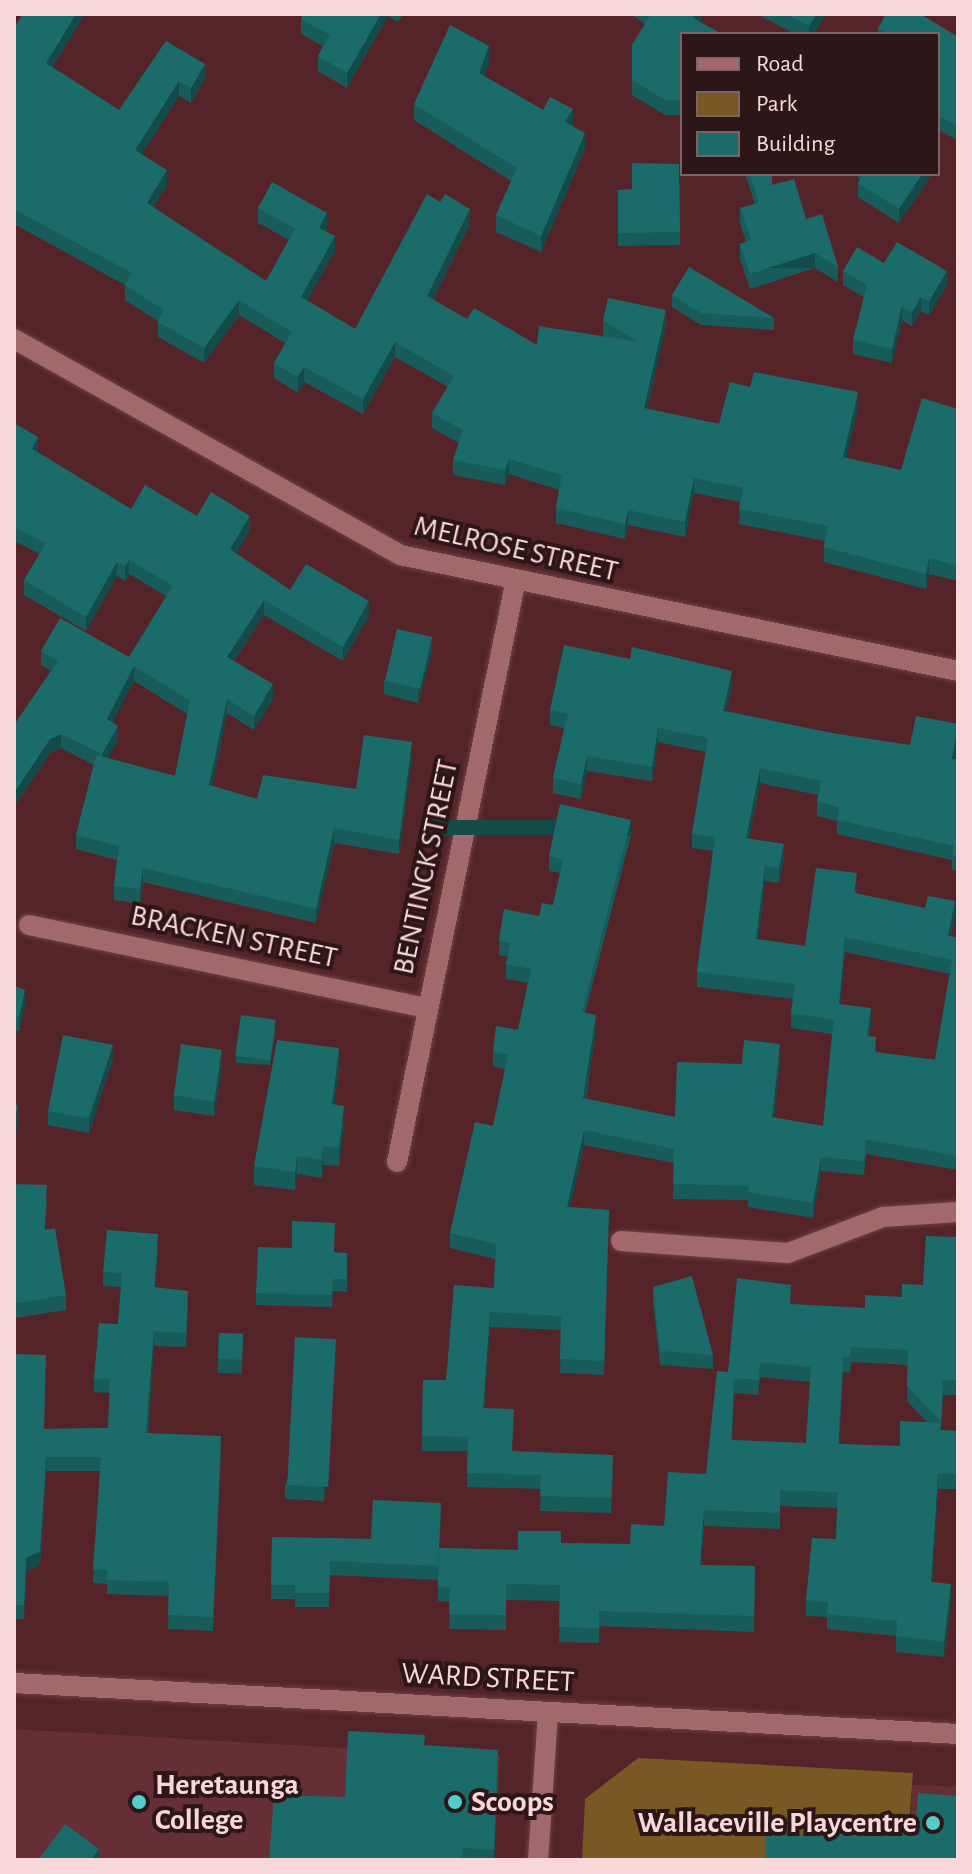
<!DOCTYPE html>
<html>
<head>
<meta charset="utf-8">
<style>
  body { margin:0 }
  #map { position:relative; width:972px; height:1874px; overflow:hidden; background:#552429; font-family:"Alegreya Sans",sans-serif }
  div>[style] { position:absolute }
  .built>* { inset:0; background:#662e35; transform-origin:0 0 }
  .green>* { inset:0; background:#7a5823 }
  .roads { filter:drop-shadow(0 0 2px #6f4145) drop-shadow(0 0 2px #6f4145) }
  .minor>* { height:20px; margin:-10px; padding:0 10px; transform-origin:10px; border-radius:10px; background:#a3686c }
  .wall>* { inset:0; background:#175c5b; transform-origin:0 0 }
  .shaded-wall>* { inset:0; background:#134b4a; transform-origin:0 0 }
  .building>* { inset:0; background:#1b6b6a; transform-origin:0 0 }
  .dots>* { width:22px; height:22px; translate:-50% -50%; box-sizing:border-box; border:4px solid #2c1618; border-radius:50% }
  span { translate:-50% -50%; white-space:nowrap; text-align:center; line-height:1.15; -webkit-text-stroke:8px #2c1618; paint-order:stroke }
  .street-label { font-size:30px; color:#f8d7d8 }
  .poi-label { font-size:30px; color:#f8d7d8; font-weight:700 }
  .left { translate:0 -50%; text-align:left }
  .right { translate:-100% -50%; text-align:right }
  .frame { position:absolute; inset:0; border:16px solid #f8d7d8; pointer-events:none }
  .legend { position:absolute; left:680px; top:32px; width:260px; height:144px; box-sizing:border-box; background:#2c1618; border:2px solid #7e6365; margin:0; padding:10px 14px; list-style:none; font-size:24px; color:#f8d7d8 }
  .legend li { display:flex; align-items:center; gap:16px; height:40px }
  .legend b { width:40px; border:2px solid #7e6365 }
</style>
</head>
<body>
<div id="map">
  <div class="built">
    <div style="clip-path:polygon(14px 1729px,500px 1757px,494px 1860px,14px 1860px)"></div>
    <div style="left:912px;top:1785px;width:46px;height:75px;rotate:2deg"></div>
  </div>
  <div class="green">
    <div style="clip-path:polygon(638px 1758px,913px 1773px,906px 1860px,582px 1860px,585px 1799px)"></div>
  </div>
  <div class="roads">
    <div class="minor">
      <div style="left:14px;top:339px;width:442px;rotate:29.2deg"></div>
      <div style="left:400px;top:555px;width:570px;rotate:11.74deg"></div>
      <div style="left:29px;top:925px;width:407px;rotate:11.8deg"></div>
      <div style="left:397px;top:1162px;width:590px;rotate:-78.46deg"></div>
      <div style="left:621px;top:1241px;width:167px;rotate:4.1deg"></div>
      <div style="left:788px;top:1253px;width:102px;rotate:-20.8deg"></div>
      <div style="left:883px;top:1217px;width:75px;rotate:-3.8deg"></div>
      <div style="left:14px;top:1683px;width:945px;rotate:3.09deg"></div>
      <div style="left:538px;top:1860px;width:148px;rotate:-86.1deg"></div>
    </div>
  </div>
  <div class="wall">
    <div style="clip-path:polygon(23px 14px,85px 14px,52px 67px,119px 110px,166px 41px,205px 79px,191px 103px,179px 96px,142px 154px,167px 185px,153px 207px,266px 281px,289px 240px,258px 223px,258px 208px,327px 228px,326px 231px,335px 251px,307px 300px,355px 329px,470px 224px,433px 300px,467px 319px,537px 345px,604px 336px,603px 336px,603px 320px,666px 325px,647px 409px,719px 424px,750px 387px,858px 407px,846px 458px,901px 470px,958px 409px,958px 581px,929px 574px,926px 589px,824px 562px,824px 547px,825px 541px,739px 524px,740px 502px,694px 493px,685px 537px,628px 525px,625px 539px,556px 523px,556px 508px,559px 490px,509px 474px,505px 485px,453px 475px,453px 460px,459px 443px,432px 428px,432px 413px,448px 387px,395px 357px,363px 414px,304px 382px,298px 393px,274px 378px,274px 363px,285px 343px,239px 315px,204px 363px,158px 337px,158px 321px,125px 300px,125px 285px,14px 224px,14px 28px)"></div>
    <div style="clip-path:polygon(304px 14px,403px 14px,398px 22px,388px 16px,347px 88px,318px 71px,318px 56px,323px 46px,301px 34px,301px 19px)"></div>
    <div style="clip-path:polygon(631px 14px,704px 14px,682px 34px,682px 115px,665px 115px,632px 95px,632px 45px,645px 24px)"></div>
    <div style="clip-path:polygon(757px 14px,826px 14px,814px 34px,795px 34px)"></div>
    <div style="clip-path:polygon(886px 14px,920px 14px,958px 37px,958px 141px,938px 129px,938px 34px,878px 34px,878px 29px)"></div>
    <div style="clip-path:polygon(489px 63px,484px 76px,543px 110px,573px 125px,585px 149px,541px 252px,496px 232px,496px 215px,511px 181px,414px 120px,414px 104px)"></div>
    <div style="clip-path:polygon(679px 164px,680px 245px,618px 246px,618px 190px,632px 189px)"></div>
    <div style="clip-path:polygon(745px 174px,772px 174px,772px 185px,806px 219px,838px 267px,838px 282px,815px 268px,750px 289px,740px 259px,740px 244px,746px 242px,740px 223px,740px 208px,755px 204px)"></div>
    <div style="clip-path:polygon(854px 174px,932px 174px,899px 223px,858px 197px,858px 183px,860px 179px)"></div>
    <div style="clip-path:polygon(884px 263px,947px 285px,929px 315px,921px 311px,912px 326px,902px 320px,892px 363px,853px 354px,853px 340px,864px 297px,843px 285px,843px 271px)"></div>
    <div style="clip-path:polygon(672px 295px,774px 318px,774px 330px,701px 325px,672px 307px)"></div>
    <div style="clip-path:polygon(evenodd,14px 423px,38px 451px,38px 452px,131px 509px,197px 516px,250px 530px,236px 554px,290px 590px,369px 616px,343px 661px,264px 615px,234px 661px,273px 699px,254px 730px,227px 713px,212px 786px,257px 799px,356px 789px,412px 756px,399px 854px,334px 843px,316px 923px,143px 882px,140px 904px,114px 900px,114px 886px,117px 860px,76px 849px,76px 835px,94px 765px,61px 748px,50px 753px,14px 807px,14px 725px,51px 671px,41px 665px,41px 651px,129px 657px,166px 596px,129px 574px,125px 581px,117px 576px,86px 631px,24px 595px,24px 580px,40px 554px,14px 541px,14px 423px,134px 681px,187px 714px,175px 776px,107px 758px,118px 740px,112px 722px,134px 681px)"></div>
    <div style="clip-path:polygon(432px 651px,418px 703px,384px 694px,384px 680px)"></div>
    <div style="clip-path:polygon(evenodd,732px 685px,726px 711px,958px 760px,958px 871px,952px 870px,952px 860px,837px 834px,837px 821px,817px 816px,817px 802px,818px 795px,760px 783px,749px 838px,784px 858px,779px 883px,765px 881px,758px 939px,805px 946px,857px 888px,856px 893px,955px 916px,951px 936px,958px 938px,958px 1170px,866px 1154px,864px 1175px,821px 1171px,813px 1218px,748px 1207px,748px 1200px,673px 1199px,674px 1163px,584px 1145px,570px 1207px,609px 1210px,604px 1375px,560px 1373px,561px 1330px,490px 1327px,484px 1408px,513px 1451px,613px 1470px,611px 1513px,540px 1511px,541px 1489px,467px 1487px,468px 1451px,422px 1451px,423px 1380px,446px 1380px,494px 1288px,495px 1259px,450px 1248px,450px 1233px,493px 1126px,505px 1069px,493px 1067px,493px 1052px,518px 1030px,528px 983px,506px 979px,506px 964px,508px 957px,499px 955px,499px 940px,539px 916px,553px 905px,560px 873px,549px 871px,549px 856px,631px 835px,585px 1013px,596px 1029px,586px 1099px,675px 1117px,742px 1064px,780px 1058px,774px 1118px,823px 1126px,832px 1034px,791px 1028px,791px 1014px,793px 999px,697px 987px,697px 972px,713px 851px,692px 848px,692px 833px,706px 752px,658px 742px,652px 781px,587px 771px,581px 799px,553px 793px,553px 778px,564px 728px,550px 725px,550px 710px,732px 685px,845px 952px,950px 974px,935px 1060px,876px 1052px,869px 1037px,871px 1023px,840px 1004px,845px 952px)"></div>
    <div style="clip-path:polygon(14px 986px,25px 1004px,19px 1031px,14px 1030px)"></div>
    <div style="clip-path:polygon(276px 1027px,270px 1065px,236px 1063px,236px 1056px)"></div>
    <div style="clip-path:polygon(113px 1059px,89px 1133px,48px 1125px,48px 1111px)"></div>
    <div style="clip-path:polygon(222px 1064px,214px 1116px,174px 1110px,174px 1096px)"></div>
    <div style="clip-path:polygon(339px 1066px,334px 1105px,344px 1124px,339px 1166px,323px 1165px,322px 1178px,297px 1174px,295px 1190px,254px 1185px,254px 1166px)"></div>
    <div style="clip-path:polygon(14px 1184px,47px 1200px,45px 1230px,66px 1295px,66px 1310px,14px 1318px)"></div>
    <div style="clip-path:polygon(evenodd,958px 1237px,958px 1395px,943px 1395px,941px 1430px,958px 1431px,958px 1489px,938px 1489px,932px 1582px,951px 1600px,944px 1657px,896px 1652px,896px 1636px,827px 1629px,827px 1617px,806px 1616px,806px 1600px,836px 1539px,837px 1508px,780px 1506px,780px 1529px,704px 1526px,701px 1565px,755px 1566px,754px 1632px,599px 1626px,599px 1643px,559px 1642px,560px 1601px,506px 1600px,506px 1630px,449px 1629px,450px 1602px,438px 1601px,438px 1572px,438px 1580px,330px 1575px,329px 1607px,295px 1607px,295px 1599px,271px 1599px,272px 1537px,371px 1539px,441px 1517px,439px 1548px,518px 1550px,561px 1543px,630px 1544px,664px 1526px,706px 1474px,728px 1372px,791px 1304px,865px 1308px,902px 1297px,923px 1285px,958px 1237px,851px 1362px,908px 1365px,907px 1401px,927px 1422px,900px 1446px,839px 1444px,843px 1372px,850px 1373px,851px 1362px,958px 1237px,760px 1377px,810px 1382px,806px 1443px,732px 1440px,734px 1393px,758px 1395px,760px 1377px)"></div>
    <div style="clip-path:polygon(158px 1248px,155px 1287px,188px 1305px,186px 1347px,154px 1346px,148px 1433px,221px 1450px,213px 1631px,168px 1629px,169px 1596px,107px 1594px,107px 1584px,93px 1583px,100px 1471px,46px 1471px,40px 1565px,26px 1572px,24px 1619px,14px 1619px,14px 1354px,44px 1429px,108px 1428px,110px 1393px,94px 1392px,94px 1378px,118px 1324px,121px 1287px,103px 1286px,103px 1272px)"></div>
    <div style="clip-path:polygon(292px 1248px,347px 1253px,347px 1292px,333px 1291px,332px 1307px,256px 1305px,256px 1293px)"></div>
    <div style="clip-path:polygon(653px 1287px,713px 1355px,713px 1369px,660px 1365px,653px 1301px)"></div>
    <div style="left:219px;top:1333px;width:24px;height:40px;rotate:2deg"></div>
    <div style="clip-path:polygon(336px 1353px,324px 1501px,285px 1499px,285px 1485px)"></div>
    <div style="clip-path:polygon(425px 1745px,498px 1770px,494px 1860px,269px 1860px,345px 1797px)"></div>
  </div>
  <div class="shaded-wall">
    <div style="clip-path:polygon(76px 14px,85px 14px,46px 78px,46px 63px)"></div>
    <div style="clip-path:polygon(381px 14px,388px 14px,388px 16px,347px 88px,347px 73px)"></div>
    <div style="clip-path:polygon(695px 14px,704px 14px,693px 33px,693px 18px)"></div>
    <div style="clip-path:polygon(817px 14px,826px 14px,814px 34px,809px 34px,809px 26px)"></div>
    <div style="clip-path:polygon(489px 46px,489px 63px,479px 90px,479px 73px)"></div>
    <div style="clip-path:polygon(205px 64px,205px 79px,191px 103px,191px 88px)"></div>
    <div style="clip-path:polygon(179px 81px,179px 96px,135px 165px,135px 150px)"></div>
    <div style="clip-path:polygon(573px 109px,573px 125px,565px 139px,565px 122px)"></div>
    <div style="clip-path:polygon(585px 133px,585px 149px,541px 252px,541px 236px)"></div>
    <div style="clip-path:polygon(167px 170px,167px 185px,147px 218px,147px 203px)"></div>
    <div style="clip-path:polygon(922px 174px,932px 174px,899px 223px,899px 209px)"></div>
    <div style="clip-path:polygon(470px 209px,470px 224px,427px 311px,427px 296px)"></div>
    <div style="clip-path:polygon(327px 213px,327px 228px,319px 243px,319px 228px)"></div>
    <div style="clip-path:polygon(335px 236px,335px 251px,301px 312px,301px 297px)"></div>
    <div style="left:815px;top:253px;width:15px;height:68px;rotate:90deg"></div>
    <div style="clip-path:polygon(947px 271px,947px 285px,929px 315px,929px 301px)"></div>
    <div style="clip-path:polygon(921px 297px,921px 311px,912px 326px,912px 312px)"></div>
    <div style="clip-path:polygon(239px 300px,239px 315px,204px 363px,204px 348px)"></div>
    <div style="clip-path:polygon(902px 306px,902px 320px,892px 363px,892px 349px)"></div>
    <div style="clip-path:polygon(666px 310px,666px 325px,644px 423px,644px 408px)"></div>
    <div style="clip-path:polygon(395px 342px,395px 357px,363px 414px,363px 399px)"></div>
    <div style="clip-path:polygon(304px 367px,304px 382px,298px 393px,298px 377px)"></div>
    <div style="clip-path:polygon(858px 392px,858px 407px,843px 472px,843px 457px)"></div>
    <div style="clip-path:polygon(38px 437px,38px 451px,32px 463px,32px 449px)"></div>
    <div style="clip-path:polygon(509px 459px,509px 474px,505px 485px,505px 470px)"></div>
    <div style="clip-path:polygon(694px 478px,694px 493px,685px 537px,685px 522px)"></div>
    <div style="clip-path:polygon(628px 510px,628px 525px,625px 539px,625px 524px)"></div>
    <div style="clip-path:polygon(250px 516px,250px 530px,230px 564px,230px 549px)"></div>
    <div style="clip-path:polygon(929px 558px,929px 574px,926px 589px,926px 574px)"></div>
    <div style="clip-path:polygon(129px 560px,129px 574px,125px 581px,125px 566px)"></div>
    <div style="clip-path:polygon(117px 562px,117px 576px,86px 631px,86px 617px)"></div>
    <div style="clip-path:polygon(264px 600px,264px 615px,227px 671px,227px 657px)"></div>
    <div style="clip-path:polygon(369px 601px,369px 616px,343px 661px,343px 647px)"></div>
    <div style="clip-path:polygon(432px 637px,432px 651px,418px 703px,418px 689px)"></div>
    <div style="clip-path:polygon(134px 666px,134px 681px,107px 733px,107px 719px)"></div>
    <div style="clip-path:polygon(732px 671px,732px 685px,723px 725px,723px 711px)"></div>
    <div style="clip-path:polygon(273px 684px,273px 699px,254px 730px,254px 716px)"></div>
    <div style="clip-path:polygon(227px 699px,227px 713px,209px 800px,209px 785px)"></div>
    <div style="clip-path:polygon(118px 726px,118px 740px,102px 768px,102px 754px)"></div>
    <div style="clip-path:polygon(958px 726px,958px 740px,952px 773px,952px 759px)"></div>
    <div style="clip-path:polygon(658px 728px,658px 742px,652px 781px,652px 767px)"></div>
    <div style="clip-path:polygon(61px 734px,61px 748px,50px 753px,14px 807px,14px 793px,50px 739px)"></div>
    <div style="clip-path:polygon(412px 742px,412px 756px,399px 854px,399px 840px)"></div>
    <div style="clip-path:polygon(587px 756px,587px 771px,581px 799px,581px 784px)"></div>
    <div style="clip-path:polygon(760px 768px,760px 783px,746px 852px,746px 838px)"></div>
    <div style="left:631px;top:820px;width:15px;height:198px;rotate:90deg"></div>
    <div style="clip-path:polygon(334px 828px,334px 843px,316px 923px,316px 909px)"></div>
    <div style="clip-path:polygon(784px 844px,784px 858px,779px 883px,779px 868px)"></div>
    <div style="clip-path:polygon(765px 866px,765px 881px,756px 953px,756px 939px)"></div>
    <div style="clip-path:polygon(143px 868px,143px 882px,140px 904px,140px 889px)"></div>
    <div style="clip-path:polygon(955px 901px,955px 916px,948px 950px,948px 936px)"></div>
    <div style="clip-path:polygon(845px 937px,845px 952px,839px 1018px,839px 1004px)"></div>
    <div style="clip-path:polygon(25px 990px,25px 1004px,19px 1031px,19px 1017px)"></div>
    <div style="clip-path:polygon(871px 1008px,871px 1023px,867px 1051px,867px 1036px)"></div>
    <div style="clip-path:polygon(596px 1015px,596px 1029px,583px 1113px,583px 1098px)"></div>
    <div style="clip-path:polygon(780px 1044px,780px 1058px,772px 1132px,772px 1117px)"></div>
    <div style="clip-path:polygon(113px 1045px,113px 1059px,89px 1133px,89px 1118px)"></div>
    <div style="clip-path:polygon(339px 1048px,339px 1066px,332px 1123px,332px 1104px)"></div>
    <div style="clip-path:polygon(222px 1050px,222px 1064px,214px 1116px,214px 1102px)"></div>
    <div style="clip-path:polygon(18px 1105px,18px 1125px,14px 1144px,14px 1124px)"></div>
    <div style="clip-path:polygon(344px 1106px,344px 1124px,339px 1166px,339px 1148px)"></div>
    <div style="clip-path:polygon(584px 1130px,584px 1145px,567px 1221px,567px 1207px)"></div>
    <div style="clip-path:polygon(323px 1146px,323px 1165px,322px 1178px,322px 1160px)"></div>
    <div style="clip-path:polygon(297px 1156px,297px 1174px,295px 1190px,295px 1172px)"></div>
    <div style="clip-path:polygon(821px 1157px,821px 1171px,813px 1218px,813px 1203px)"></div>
    <div style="clip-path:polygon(490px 1312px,490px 1327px,483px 1423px,483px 1408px)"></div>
    <div style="clip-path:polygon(154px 1331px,154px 1346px,146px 1447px,146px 1433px)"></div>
    <div style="clip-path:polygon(336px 1339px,336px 1353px,324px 1501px,324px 1487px)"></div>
    <div style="clip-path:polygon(46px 1457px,40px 1565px,26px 1572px,24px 1619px,26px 1558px)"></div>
    <div style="clip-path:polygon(938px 1474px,938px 1489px,931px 1597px,931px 1582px)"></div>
    <div style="clip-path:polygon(704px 1510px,704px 1526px,700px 1580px,700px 1565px)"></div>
    <div style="clip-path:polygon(951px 1584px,951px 1600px,944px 1657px,944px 1642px)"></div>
    <div style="clip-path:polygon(498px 1750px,498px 1770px,494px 1860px,494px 1850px)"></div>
    <div style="clip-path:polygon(99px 1849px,99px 1860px,91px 1860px)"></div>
  </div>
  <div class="building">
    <div style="clip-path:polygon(23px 14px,76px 14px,46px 63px,119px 110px,166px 41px,205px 64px,191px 88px,179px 81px,135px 150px,167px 170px,147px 203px,266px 281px,295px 229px,258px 208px,272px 182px,327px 213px,319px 228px,335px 236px,301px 297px,355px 329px,427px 194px,440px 202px,445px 194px,470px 209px,427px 296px,467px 319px,474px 308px,537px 345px,539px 326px,638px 342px,603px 320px,608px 298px,666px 310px,644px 408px,719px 424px,730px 382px,750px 387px,754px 372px,858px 392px,843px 457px,901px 470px,922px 398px,958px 409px,958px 477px,956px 485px,958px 486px,958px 566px,929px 558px,926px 574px,824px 547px,828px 526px,739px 509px,743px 488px,694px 478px,685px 522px,628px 510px,625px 524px,556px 508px,562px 475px,509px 459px,505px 470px,453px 460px,463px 430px,432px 413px,454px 376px,395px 342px,363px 399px,304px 367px,298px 377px,274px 363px,292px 332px,239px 300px,204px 348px,158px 322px,164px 310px,125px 285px,132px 273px,14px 209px,14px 28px)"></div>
    <div style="clip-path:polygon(304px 14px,381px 14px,347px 73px,318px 56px,330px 35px,301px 19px)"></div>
    <div style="clip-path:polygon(651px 14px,695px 14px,693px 18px,722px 34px,682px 34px,682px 100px,665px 100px,632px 80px,632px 45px)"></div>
    <div style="clip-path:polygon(786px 14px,817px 14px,809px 26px)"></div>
    <div style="clip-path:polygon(886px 14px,920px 14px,958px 37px,958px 127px,938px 115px,938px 105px,942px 100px,938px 98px,938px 34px,888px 34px,878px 29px)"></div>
    <div style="clip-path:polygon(450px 25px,489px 46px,479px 73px,543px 110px,550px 97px,573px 109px,565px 122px,585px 133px,541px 236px,496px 215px,517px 168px,414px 104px)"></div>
    <div style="clip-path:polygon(632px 163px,679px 164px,680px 232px,618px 233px,618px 190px,632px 189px)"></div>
    <div style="clip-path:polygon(750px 174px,772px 174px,772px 185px,794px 179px,806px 219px,822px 214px,838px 267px,815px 253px,750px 274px,740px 244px,751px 240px,740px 208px,759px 203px)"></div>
    <div style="clip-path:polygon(863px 174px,922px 174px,899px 209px,858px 183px)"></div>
    <div style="clip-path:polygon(897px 242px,947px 271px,929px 301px,921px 297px,912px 312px,902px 306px,892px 349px,853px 340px,867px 285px,843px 271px,857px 247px,884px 263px)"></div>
    <div style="clip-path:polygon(689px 267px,774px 318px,701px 313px,672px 295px)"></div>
    <div style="clip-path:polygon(14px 423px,38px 437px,32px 449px,131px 509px,145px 485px,197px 516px,211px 492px,250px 516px,230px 549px,290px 590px,306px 564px,369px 601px,343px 647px,264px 600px,227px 657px,273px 684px,254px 716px,227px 699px,209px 785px,257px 799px,263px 775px,356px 789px,364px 735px,412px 742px,399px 840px,334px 828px,316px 909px,143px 868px,140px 889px,114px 886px,119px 846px,76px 835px,96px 755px,175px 776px,190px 701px,134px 666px,107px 719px,118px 726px,102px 754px,61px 734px,50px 739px,14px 793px,14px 725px,58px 661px,41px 651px,60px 618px,129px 657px,173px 586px,129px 560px,125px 566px,117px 562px,86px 617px,24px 580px,46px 543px,14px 527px)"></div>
    <div style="left:397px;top:629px;width:36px;height:53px;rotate:13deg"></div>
    <div style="clip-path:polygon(evenodd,564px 645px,630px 659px,632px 647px,732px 671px,723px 711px,832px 733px,910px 745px,916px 716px,958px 724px,952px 759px,958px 760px,958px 857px,952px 855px,954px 846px,837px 820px,839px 807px,817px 802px,821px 781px,760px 768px,746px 838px,784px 844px,779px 868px,765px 866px,756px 939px,805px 946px,816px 868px,857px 873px,854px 893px,925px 908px,928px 896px,955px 901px,948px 936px,958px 938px,958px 1156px,866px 1139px,864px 1161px,821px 1157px,813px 1203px,748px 1192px,749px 1186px,673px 1184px,674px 1149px,584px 1130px,567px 1207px,609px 1210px,604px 1361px,560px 1359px,561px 1316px,490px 1312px,483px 1408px,514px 1409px,512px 1451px,613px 1455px,611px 1498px,540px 1496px,541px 1475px,467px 1473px,468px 1437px,422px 1436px,423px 1380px,446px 1380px,454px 1285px,494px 1288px,496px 1244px,450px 1233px,475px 1122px,493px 1126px,508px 1055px,493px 1052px,496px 1026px,518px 1030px,531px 969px,506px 964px,511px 943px,499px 940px,504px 909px,539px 916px,542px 903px,553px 905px,563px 860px,549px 856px,560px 804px,631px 820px,582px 1012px,596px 1015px,583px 1098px,675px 1117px,677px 1062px,742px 1064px,744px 1040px,780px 1044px,772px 1117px,823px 1126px,834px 1019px,791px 1014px,795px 984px,697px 972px,715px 837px,692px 833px,708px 738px,658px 728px,652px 767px,587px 756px,581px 784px,553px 778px,568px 714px,550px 710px,564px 645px,845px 937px,952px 960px,935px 1060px,875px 1052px,876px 1037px,867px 1036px,871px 1008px,839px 1004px,845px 937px)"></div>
    <div style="clip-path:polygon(14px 986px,25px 990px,19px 1017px,14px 1016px)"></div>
    <div style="left:241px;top:1015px;width:35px;height:41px;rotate:8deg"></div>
    <div style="clip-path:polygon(63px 1035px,113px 1045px,89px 1118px,48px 1111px)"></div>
    <div style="clip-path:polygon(277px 1040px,339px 1048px,332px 1104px,344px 1106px,339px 1148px,323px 1146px,322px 1160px,297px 1156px,295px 1172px,254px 1166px)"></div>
    <div style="left:181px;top:1044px;width:41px;height:52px;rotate:8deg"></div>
    <div style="clip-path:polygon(14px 1104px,18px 1105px,14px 1124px)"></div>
    <div style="clip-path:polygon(14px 1184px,47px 1185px,44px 1230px,55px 1228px,66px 1295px,14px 1303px)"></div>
    <div style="clip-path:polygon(292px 1221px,335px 1223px,334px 1253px,347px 1253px,347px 1279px,333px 1279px,332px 1295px,256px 1293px,258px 1247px,292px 1248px)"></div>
    <div style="clip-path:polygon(107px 1230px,158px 1234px,154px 1287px,188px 1291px,186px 1333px,154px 1331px,146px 1433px,221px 1436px,213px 1617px,168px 1615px,169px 1582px,107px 1580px,107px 1570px,93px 1569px,101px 1457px,46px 1457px,40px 1551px,26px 1558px,24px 1605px,14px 1605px,14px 1354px,46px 1355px,44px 1429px,108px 1428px,110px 1379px,94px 1378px,99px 1323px,118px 1324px,122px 1273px,103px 1272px)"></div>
    <div style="clip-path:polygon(evenodd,926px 1236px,958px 1237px,958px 1380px,943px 1380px,941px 1421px,907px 1386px,908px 1350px,851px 1347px,850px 1357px,843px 1357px,838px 1444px,900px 1446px,900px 1421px,940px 1423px,940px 1430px,958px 1431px,958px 1473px,938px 1474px,931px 1582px,951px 1584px,944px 1642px,896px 1636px,897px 1621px,827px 1614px,828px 1602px,806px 1600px,812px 1538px,836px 1539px,838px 1492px,780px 1490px,780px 1513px,704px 1510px,700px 1565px,755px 1566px,754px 1616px,599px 1611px,599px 1628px,559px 1627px,560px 1585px,506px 1584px,506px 1615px,449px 1614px,450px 1587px,438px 1586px,439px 1548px,518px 1550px,518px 1531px,561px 1531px,561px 1543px,630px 1544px,631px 1524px,664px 1526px,668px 1472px,706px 1474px,717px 1371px,728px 1372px,737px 1278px,791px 1285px,790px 1304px,865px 1308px,865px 1295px,902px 1297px,902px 1284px,923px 1285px,926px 1236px,760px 1362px,811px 1367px,806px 1443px,731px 1440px,734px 1378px,758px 1380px,760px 1362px)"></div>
    <div style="clip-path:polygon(692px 1276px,713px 1355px,660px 1351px,653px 1287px)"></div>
    <div style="left:219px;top:1333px;width:24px;height:26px;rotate:2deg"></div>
    <div style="left:295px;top:1337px;width:41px;height:148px;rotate:3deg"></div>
    <div style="clip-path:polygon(373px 1500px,441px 1503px,438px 1566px,330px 1561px,329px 1593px,295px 1593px,295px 1585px,271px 1585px,272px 1537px,371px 1539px)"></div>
    <div style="clip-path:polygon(348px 1731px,425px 1735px,424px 1745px,498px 1750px,494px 1850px,463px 1848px,462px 1860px,269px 1860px,274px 1795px,345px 1797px)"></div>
    <div style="clip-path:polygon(918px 1793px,958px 1796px,958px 1860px,765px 1860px,766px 1833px,832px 1836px,833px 1816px,916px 1821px)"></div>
    <div style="clip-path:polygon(65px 1824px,99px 1849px,91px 1860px,38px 1860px)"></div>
  </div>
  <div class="dots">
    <div style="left:139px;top:1802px;background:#52cdcc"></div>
    <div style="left:455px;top:1802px;background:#52cdcc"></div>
    <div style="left:933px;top:1823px;background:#52cdcc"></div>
  </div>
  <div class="street-label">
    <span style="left:516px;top:549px;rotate:13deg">MELROSE STREET</span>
    <span style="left:426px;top:867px;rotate:-78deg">BENTINCK STREET</span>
    <span style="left:234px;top:937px;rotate:12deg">BRACKEN STREET</span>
    <span style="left:488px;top:1678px;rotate:3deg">WARD STREET</span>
  </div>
  <div class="poi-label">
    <span class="left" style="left:155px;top:1802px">Heretaunga<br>College</span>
    <span class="left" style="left:471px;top:1802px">Scoops</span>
    <span class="right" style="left:917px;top:1823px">Wallaceville Playcentre</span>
  </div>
  <div class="frame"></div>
  <ul class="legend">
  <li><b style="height:10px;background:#a3686c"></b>Road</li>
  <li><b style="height:22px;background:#7a5823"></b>Park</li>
  <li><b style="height:22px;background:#1b6b6a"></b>Building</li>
  </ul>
</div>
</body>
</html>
